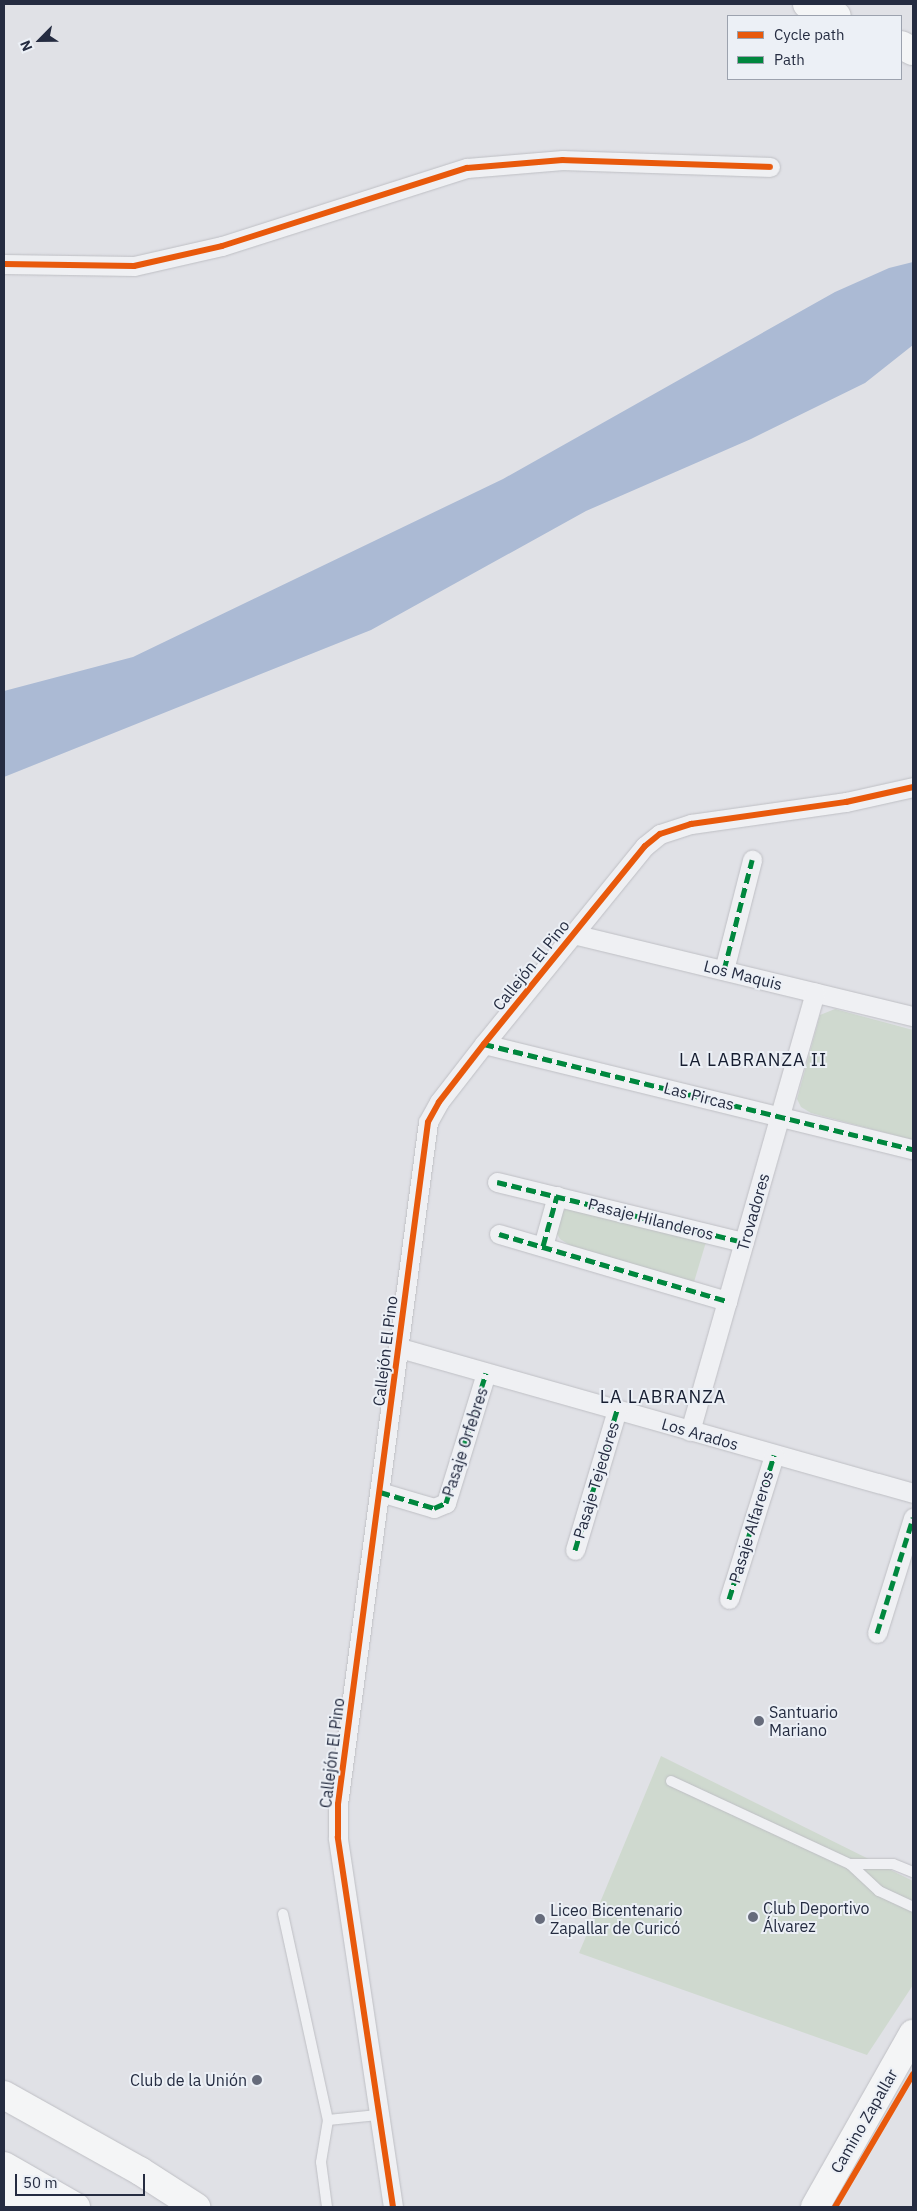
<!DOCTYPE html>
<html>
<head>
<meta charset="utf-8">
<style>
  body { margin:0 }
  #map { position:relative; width:917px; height:2211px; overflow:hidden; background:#e0e1e6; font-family:"IBM Plex Sans",sans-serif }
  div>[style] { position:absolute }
  .green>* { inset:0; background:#cfd9cf }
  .water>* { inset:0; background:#abbad4 }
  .roads { filter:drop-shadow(0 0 1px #bebfc4) drop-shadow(0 0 1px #bebfc4) }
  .lane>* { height:10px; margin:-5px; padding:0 5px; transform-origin:5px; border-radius:5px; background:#eff0f3 }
  .street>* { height:19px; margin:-9.5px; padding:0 9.5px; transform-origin:9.5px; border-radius:9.5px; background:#eff0f3 }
  .secondary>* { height:28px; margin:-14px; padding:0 14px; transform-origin:14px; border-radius:14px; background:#f4f5f6 }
  .highway>* { height:28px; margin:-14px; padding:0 14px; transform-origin:14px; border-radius:14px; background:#f4f5f6 }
  .quiet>* { height:5px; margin-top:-2.5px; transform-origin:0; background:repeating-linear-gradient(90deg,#00873e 0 10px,transparent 0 15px) }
  .cycleway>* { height:6px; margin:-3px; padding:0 3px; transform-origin:3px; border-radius:3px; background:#e8590c }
  .dots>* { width:14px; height:14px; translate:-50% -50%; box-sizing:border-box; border:2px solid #ecf0f6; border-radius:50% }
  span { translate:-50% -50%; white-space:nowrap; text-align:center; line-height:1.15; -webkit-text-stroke:4px #ecf0f6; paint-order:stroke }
  .street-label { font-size:16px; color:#252c41 }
  .poi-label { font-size:16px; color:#252c41 }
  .left { translate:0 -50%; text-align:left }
  .right { translate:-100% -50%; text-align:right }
  .neighbourhood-label { font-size:18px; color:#171e31; letter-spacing:1px }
  .frame { position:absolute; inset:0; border:5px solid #252c41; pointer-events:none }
  .legend { position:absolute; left:727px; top:15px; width:175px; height:65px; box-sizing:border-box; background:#ecf0f6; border:1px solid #9ca2ae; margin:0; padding:6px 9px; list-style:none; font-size:15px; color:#252c41 }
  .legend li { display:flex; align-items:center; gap:10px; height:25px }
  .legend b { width:25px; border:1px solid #9ca2ae }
  .north { position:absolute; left:15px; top:15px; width:50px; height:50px; -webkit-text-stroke:4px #ecf0f6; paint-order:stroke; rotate:247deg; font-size:14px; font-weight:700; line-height:20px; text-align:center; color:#252c41 }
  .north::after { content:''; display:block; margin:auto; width:18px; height:22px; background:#252c41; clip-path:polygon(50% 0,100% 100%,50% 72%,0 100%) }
  .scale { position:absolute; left:15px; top:2174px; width:130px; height:22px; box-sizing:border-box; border:2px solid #252c41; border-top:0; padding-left:6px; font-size:15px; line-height:18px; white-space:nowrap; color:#252c41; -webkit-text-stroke:4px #ecf0f6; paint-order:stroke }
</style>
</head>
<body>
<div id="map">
  <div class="green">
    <div style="clip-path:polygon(835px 1009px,913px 1030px,913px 1140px,811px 1113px,801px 1107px,797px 1099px,820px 1015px)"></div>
    <div style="clip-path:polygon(567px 1208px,706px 1242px,694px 1282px,571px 1246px,560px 1239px,556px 1232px,562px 1212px)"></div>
    <div style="clip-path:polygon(661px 1756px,913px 1881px,913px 1985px,867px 2055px,579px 1953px)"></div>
  </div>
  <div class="water">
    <div style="clip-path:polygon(913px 262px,913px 345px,865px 383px,751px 439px,586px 511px,371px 630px,4px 777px,4px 691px,133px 657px,503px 479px,835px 292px,889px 268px)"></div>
  </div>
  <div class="roads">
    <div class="lane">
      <div style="left:671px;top:1781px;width:197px;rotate:24.9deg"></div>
      <div style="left:850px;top:1864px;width:40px;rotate:43deg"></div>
      <div style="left:879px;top:1891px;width:38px;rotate:25deg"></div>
      <div style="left:850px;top:1864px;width:43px"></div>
      <div style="left:893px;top:1864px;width:22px;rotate:22deg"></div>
      <div style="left:283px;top:1914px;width:211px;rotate:77.7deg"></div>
      <div style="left:327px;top:2207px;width:45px;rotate:-97.6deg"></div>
      <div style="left:321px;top:2162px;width:43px;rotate:-80.5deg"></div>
      <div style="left:328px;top:2120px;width:50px;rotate:-5.7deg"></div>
    </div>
    <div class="street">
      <div style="left:4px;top:264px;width:130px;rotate:0.9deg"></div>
      <div style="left:134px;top:266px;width:90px;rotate:-12.8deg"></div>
      <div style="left:222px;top:246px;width:257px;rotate:-17.7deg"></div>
      <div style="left:467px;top:168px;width:96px;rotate:-4.8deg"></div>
      <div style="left:563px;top:160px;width:207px;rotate:1.9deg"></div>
      <div style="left:573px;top:934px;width:350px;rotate:13.6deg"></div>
      <div style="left:724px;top:970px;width:114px;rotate:-75.7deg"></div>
      <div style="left:484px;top:1044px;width:442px;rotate:13.8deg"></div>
      <div style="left:497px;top:1182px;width:254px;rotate:13.7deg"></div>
      <div style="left:499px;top:1234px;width:238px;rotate:16.4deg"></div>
      <div style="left:543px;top:1246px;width:52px;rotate:-74.4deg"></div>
      <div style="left:400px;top:1348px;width:533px;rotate:15.78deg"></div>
      <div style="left:690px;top:1431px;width:456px;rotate:-74.1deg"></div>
      <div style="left:380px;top:1492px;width:56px;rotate:16.5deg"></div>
      <div style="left:434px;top:1508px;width:13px;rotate:-23deg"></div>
      <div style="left:446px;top:1503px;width:136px;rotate:-72.9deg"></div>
      <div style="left:575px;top:1550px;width:146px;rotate:-73.3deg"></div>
      <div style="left:729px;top:1599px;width:151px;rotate:-72.6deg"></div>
      <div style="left:877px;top:1633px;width:121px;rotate:-72.6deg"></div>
      <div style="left:393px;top:2207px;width:374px;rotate:-98.5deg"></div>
      <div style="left:338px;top:1837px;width:33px;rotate:-90deg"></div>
      <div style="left:338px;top:1804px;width:688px;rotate:-82.48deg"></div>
      <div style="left:428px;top:1122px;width:23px;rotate:-61deg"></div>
      <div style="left:439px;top:1102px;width:73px;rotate:-52.2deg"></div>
      <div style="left:484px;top:1044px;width:255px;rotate:-50.9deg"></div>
      <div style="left:645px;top:846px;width:19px;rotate:-39deg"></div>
      <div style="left:660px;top:834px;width:33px;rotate:-18deg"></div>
      <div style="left:691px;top:824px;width:157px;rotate:-8.1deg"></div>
      <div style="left:846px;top:802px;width:69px;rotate:-12.6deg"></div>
    </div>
    <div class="secondary">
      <div style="left:807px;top:4px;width:32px;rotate:22deg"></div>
      <div style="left:901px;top:45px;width:13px;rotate:27deg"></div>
      <div style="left:4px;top:2095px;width:156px;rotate:29.2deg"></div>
      <div style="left:140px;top:2171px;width:67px;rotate:32.7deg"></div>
      <div style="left:815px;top:2207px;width:199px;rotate:-60.5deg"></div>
    </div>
    <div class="highway">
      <div style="left:4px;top:2166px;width:83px;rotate:29.7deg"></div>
      <div style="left:4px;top:2192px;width:32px;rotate:28deg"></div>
    </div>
  </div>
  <div class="quiet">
    <div style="left:724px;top:970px;width:114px;rotate:-75.7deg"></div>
    <div style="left:484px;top:1044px;width:442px;rotate:13.8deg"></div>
    <div style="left:497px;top:1182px;width:254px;rotate:13.7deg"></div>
    <div style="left:499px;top:1234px;width:238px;rotate:16.4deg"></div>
    <div style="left:543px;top:1246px;width:52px;rotate:-74.4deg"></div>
    <div style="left:380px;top:1492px;width:56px;rotate:16.5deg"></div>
    <div style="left:434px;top:1508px;width:13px;rotate:-23deg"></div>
    <div style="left:446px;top:1503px;width:136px;rotate:-72.9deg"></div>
    <div style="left:575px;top:1550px;width:146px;rotate:-73.3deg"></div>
    <div style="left:729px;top:1599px;width:151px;rotate:-72.6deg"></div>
    <div style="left:877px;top:1633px;width:121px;rotate:-72.6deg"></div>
  </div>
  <div class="cycleway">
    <div style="left:4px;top:264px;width:130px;rotate:0.9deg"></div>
    <div style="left:134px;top:266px;width:90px;rotate:-12.8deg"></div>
    <div style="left:222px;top:246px;width:257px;rotate:-17.7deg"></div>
    <div style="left:467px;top:168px;width:96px;rotate:-4.8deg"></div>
    <div style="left:563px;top:160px;width:207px;rotate:1.9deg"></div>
    <div style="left:393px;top:2207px;width:374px;rotate:-98.5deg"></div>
    <div style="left:338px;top:1837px;width:33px;rotate:-90deg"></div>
    <div style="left:338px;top:1804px;width:688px;rotate:-82.48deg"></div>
    <div style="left:428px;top:1122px;width:23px;rotate:-61deg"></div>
    <div style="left:439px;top:1102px;width:73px;rotate:-52.2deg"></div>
    <div style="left:484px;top:1044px;width:255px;rotate:-50.9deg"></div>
    <div style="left:645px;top:846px;width:19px;rotate:-39deg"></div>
    <div style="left:660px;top:834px;width:33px;rotate:-18deg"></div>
    <div style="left:691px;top:824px;width:157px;rotate:-8.1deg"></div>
    <div style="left:846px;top:802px;width:69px;rotate:-12.6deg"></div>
    <div style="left:835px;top:2207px;width:154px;rotate:-59.6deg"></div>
  </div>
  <div class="dots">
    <div style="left:759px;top:1721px;background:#666b7b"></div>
    <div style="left:753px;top:1917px;background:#666b7b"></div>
    <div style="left:540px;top:1919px;background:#666b7b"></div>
    <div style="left:257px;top:2080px;background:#666b7b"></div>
  </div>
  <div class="street-label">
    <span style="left:531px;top:965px;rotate:-51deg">Callejón El Pino</span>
    <span style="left:743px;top:975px;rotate:14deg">Los Maquis</span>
    <span style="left:699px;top:1096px;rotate:14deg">Las Pircas</span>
    <span style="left:753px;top:1212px;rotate:-74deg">Trovadores</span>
    <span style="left:651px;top:1219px;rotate:14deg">Pasaje Hilanderos</span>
    <span style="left:385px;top:1351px;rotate:-83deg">Callejón El Pino</span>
    <span style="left:700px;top:1434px;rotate:16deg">Los Arados</span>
    <span style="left:465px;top:1442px;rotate:-72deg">Pasaje Orfebres</span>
    <span style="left:596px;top:1480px;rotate:-73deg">Pasaje Tejedores</span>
    <span style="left:751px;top:1527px;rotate:-73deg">Pasaje Alfareros</span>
    <span style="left:332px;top:1753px;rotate:-83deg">Callejón El Pino</span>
    <span style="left:864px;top:2121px;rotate:-60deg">Camino Zapallar</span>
  </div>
  <div class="poi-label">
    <span class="left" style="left:769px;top:1721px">Santuario<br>Mariano</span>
    <span class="left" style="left:763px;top:1917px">Club Deportivo<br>Álvarez</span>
    <span class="left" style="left:550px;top:1919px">Liceo Bicentenario<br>Zapallar de Curicó</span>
    <span class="right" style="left:247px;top:2080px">Club de la Unión</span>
  </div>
  <div class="neighbourhood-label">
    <span style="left:753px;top:1060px">LA LABRANZA II</span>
    <span style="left:663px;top:1397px">LA LABRANZA</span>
  </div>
  <div class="frame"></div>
  <ul class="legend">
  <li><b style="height:6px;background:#e8590c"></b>Cycle path</li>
  <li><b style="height:6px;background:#00873e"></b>Path</li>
  </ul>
  <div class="north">N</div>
  <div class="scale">50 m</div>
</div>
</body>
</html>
